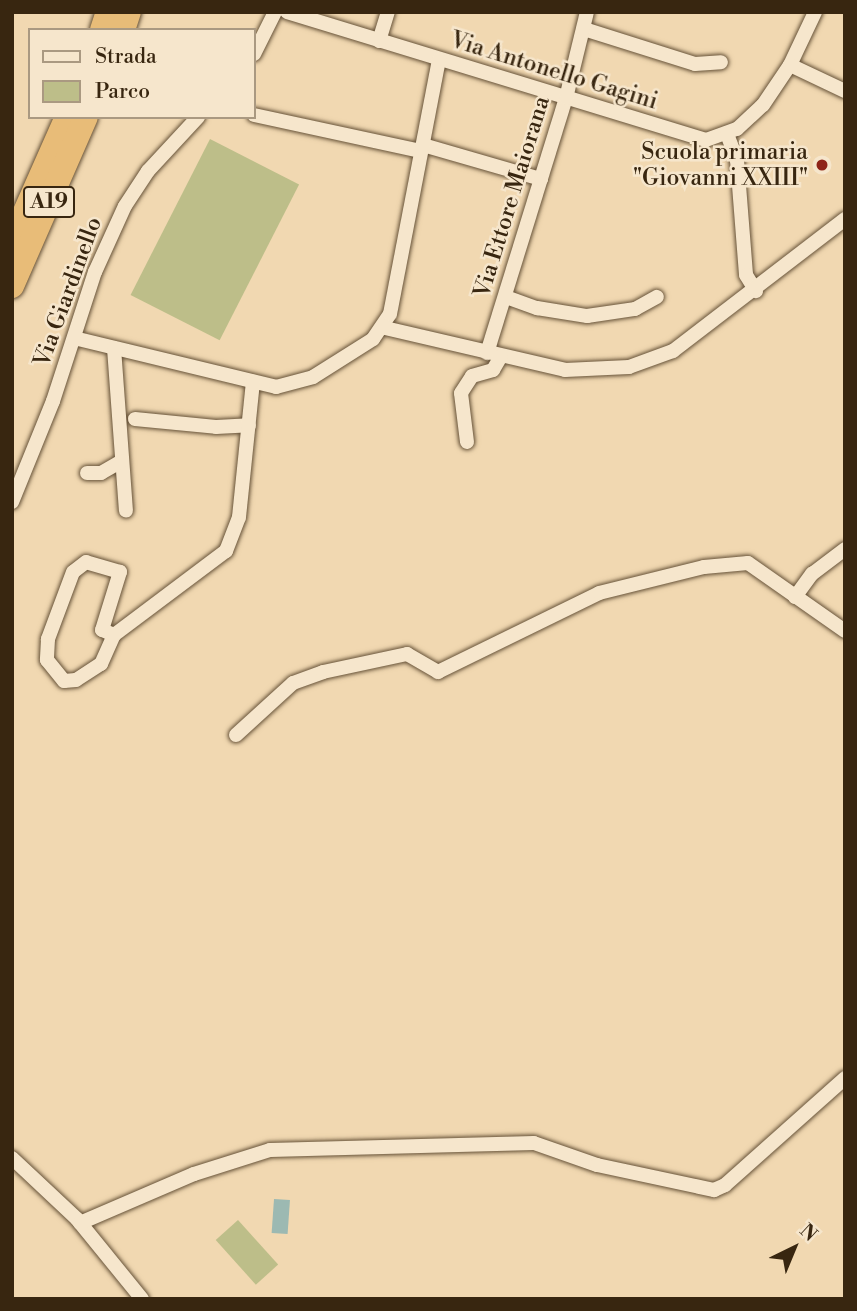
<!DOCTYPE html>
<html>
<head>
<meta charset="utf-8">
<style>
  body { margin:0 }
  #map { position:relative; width:857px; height:1311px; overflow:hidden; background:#f1d8b1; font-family:"Libre Bodoni",serif }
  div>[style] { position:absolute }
  .green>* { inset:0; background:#bdbe89; transform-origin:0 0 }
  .water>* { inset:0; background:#9cb9b2; transform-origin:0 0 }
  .roads { filter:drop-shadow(0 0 2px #665238) drop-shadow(0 0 2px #665238) }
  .minor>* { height:14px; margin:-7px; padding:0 7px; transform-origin:7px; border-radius:7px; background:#f6e6cc }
  .motorway>* { height:24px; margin:-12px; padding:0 12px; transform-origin:12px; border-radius:12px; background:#e8bc78 }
  .dots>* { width:19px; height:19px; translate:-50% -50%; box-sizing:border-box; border:4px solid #f6e6cc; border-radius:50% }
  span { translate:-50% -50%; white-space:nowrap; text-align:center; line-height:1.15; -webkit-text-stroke:5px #f6e6cc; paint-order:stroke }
  .shield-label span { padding:2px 5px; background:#f6e6cc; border:2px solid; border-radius:5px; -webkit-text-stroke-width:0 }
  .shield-label { font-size:21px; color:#382610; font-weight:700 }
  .street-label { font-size:23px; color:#382610 }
  .poi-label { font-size:23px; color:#382610 }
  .right { translate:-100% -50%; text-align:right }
  .frame { position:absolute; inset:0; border:14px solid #382610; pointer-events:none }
  .legend { position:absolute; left:28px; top:28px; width:228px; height:91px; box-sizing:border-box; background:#f6e6cc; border:2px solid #aa9981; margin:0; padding:9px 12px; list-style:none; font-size:21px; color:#382610 }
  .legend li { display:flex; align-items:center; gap:14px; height:35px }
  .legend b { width:35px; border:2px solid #aa9981 }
  .north { position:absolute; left:759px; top:1213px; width:70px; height:70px; -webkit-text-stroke:5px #f6e6cc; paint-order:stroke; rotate:43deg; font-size:19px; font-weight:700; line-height:28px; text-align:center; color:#382610 }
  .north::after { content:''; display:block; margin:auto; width:24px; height:32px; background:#382610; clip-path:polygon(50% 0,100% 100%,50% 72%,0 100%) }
</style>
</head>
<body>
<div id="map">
  <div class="green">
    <div style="left:210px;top:139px;width:100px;height:175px;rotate:27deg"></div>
    <div style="left:238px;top:1220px;width:60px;height:30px;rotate:48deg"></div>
  </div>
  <div class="water">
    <div style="left:274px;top:1199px;width:16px;height:34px;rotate:4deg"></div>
  </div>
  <div class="roads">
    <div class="minor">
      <div style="left:287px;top:12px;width:438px;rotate:17deg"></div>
      <div style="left:706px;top:140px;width:33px;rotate:-20deg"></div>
      <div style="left:737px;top:129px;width:35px;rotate:-43deg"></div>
      <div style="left:763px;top:105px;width:48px;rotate:-56deg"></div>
      <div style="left:790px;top:65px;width:59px;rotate:-64.7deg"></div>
      <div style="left:584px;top:29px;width:116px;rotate:17.5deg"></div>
      <div style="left:695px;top:64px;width:26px;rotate:-4deg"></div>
      <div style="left:379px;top:41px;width:30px;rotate:-73deg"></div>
      <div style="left:254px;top:54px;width:47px;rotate:-63.4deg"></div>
      <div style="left:790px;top:65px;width:61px;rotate:25.3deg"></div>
      <div style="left:254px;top:115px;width:171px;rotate:12.2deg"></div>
      <div style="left:727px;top:134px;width:28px;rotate:69deg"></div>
      <div style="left:737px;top:160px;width:115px;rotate:85.5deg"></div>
      <div style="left:746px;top:275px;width:19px;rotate:58deg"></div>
      <div style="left:423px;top:145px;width:123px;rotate:16.1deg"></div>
      <div style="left:506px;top:297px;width:33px;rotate:20deg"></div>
      <div style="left:537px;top:308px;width:51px;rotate:9.1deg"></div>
      <div style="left:587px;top:316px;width:49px;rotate:-8.3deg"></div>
      <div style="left:635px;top:309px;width:25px;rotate:-29deg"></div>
      <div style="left:385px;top:328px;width:185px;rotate:13.1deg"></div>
      <div style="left:565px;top:370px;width:64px;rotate:-2.7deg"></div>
      <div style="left:629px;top:367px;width:47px;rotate:-20deg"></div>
      <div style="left:673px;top:351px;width:217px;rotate:-37.5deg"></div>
      <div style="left:74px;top:338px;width:208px;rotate:13.6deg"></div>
      <div style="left:276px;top:387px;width:38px;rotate:-15deg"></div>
      <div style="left:313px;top:377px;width:71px;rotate:-32.3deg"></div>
      <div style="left:373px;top:339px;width:30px;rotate:-56deg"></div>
      <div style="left:390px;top:314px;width:259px;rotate:-79.1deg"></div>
      <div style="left:114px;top:348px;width:163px;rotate:85.8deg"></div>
      <div style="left:487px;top:353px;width:267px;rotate:-72.8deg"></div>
      <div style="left:566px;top:98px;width:89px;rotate:-76.3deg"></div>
      <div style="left:135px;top:419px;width:81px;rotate:5.6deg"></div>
      <div style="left:216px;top:427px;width:33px;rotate:-3deg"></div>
      <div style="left:467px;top:442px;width:49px;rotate:-97deg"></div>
      <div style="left:461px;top:393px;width:20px;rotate:-57deg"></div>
      <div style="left:472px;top:376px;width:22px;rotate:-16deg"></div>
      <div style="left:493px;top:370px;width:16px;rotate:-60deg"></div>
      <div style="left:87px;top:473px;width:14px"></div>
      <div style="left:101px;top:473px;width:24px;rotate:-30deg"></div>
      <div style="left:12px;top:502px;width:109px;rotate:-67.9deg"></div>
      <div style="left:53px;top:401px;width:136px;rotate:-72deg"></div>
      <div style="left:95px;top:272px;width:72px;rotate:-65.6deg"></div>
      <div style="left:125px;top:206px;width:42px;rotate:-56.7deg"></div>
      <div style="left:148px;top:171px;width:74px;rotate:-47.2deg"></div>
      <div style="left:795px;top:597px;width:29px;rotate:-54deg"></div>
      <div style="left:812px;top:574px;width:41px;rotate:-37.1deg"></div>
      <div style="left:114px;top:635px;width:13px;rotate:-157deg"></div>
      <div style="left:102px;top:630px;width:61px;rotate:-72.8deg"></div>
      <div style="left:120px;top:572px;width:35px;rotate:-164deg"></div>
      <div style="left:86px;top:562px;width:16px;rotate:142deg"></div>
      <div style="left:73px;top:572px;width:72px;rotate:110.5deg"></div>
      <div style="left:48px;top:639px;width:21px;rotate:93deg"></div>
      <div style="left:47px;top:660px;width:27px;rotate:51deg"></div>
      <div style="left:64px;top:681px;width:12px;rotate:-5deg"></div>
      <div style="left:76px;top:680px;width:30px;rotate:-33deg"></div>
      <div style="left:101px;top:664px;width:32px;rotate:-66deg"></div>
      <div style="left:114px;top:635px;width:140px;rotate:-36.9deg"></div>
      <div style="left:226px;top:551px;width:36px;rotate:-69deg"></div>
      <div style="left:239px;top:517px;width:136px;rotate:-84.1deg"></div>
      <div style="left:236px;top:735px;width:77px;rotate:-42.4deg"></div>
      <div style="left:293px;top:683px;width:32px;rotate:-20deg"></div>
      <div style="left:323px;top:672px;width:86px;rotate:-12.1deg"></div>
      <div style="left:407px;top:654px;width:36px;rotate:30deg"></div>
      <div style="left:438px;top:672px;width:179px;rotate:-26.1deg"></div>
      <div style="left:599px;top:593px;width:108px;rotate:-13.9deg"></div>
      <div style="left:704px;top:567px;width:44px;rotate:-5.2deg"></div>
      <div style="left:748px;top:563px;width:118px;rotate:35deg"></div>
      <div style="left:12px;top:1158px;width:89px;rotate:43.2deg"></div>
      <div style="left:77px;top:1219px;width:103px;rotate:50.9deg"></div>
      <div style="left:80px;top:1223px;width:124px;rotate:-23.3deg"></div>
      <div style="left:194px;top:1174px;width:80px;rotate:-17.5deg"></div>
      <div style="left:270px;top:1150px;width:264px;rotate:-1.5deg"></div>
      <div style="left:534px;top:1143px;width:67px;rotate:19.2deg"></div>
      <div style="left:597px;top:1165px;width:120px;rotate:12.1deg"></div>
      <div style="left:714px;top:1190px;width:12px;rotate:-24deg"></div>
      <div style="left:725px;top:1185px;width:161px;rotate:-41.7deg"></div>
    </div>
    <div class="motorway">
      <div style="left:102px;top:30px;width:19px;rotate:-72deg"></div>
      <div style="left:123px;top:30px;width:19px;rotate:-72deg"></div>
      <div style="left:12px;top:241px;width:136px;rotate:-66.1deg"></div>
      <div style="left:12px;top:286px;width:184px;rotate:-66.4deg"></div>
    </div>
  </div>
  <div class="dots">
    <div style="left:822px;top:165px;background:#8f2418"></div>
  </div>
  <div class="shield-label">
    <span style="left:49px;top:202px">A19</span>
  </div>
  <div class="street-label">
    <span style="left:554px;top:71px;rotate:17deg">Via Antonello Gagini</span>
    <span style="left:512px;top:197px;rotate:-73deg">Via Ettore Maiorana</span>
    <span style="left:68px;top:292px;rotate:-70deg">Via Giardinello</span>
  </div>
  <div class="poi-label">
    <span class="right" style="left:808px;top:165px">Scuola primaria<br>"Giovanni XXIII"</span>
  </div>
  <div class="frame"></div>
  <ul class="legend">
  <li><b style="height:9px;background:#f6e6cc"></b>Strada</li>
  <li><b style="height:19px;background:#bdbe89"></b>Parco</li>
  </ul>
  <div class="north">N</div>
</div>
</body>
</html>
